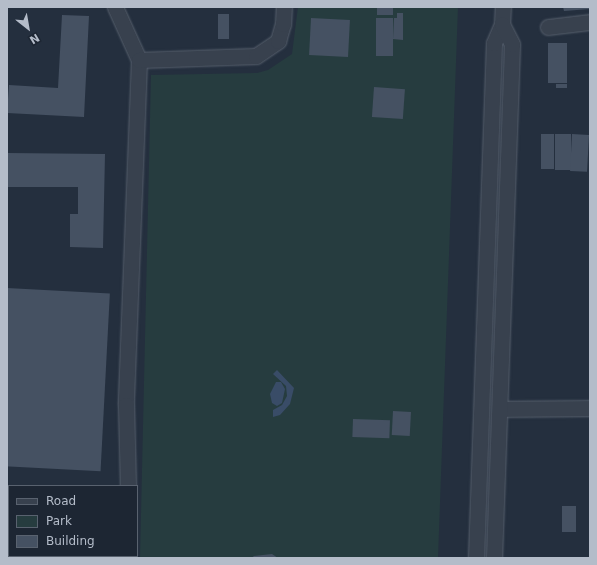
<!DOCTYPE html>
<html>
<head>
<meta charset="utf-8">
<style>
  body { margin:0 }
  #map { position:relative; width:597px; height:565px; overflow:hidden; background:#242f3e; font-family:"DejaVu Sans",sans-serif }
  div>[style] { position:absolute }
  .green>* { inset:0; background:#263c3f }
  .water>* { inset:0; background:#394c67 }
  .building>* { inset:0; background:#455162; transform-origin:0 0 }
  .roads { filter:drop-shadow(0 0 1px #565f6c) drop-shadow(0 0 1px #565f6c) }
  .minor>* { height:15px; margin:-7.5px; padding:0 7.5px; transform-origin:7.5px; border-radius:7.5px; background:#38414e }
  span { translate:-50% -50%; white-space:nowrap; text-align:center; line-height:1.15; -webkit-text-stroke:3px #1d2633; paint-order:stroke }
  .frame { position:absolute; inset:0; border:8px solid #b4bcc9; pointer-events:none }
  .legend { position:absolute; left:8px; top:485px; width:130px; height:72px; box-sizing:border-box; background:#1d2633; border:1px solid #59626f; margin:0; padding:5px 7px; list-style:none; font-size:12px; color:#b4bcc9 }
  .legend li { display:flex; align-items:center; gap:8px; height:20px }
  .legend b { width:20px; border:1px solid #59626f }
  .north { position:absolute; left:8px; top:8px; width:40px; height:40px; -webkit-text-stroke:3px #1d2633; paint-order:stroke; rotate:149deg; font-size:11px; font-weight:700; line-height:16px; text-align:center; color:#b4bcc9 }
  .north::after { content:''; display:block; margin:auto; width:14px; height:18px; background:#b4bcc9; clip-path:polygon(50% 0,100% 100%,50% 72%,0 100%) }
</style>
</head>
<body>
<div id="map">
  <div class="green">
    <div style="clip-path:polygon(298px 7px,458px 7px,438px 558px,140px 558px,151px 75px,257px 73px,268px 70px,292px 54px)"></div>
  </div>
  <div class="water">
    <div style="clip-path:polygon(277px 370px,294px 388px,290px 404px,280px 415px,273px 417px,273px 410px,282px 405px,287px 396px,286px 386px,273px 374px)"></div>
    <div style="clip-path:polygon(276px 382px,281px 382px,285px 389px,282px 403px,277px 406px,272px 403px,270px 394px)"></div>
  </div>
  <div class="building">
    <div style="left:377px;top:7px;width:16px;height:8px"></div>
    <div style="clip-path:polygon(563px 7px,590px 7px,590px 9px,564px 11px)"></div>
    <div style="clip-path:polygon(397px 13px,403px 13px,403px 40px,393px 39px,394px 18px,397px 18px)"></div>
    <div style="left:218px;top:14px;width:11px;height:25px"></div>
    <div style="clip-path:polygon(62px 15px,89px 16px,84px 117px,7px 113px,9px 85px,58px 88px)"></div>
    <div style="left:311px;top:18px;width:39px;height:37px;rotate:3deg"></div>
    <div style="left:376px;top:18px;width:17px;height:38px"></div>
    <div style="left:567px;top:43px;width:40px;height:19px;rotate:90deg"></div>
    <div style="left:556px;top:84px;width:11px;height:4px"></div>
    <div style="left:374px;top:87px;width:31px;height:30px;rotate:4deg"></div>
    <div style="left:541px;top:134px;width:13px;height:35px"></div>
    <div style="left:555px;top:134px;width:16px;height:36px"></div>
    <div style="left:572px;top:134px;width:17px;height:37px;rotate:3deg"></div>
    <div style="clip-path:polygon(7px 153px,105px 154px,103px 248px,70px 247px,70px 214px,78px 214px,78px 187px,7px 187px)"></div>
    <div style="left:7px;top:288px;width:103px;height:178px;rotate:3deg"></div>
    <div style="left:393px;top:411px;width:18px;height:24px;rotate:3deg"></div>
    <div style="left:353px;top:419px;width:37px;height:18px;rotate:2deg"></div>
    <div style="left:562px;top:506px;width:14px;height:26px"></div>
    <div style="clip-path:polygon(272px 554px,278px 558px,251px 558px,254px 556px)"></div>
  </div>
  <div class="roads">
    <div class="minor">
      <div style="left:115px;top:7px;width:58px;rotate:65.6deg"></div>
      <div style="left:139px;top:60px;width:345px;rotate:92.2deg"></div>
      <div style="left:126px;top:405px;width:81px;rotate:88.6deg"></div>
      <div style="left:548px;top:27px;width:42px;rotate:-6.8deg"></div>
      <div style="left:139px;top:60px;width:117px;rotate:-2deg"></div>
      <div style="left:256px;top:56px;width:27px;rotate:-34deg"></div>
      <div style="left:278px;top:41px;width:18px;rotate:-74deg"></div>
      <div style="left:283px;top:24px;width:17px;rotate:-87deg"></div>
      <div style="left:500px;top:409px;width:90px;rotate:-0.6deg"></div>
      <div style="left:7px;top:522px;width:2px"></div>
      <div style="left:124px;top:558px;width:2px;rotate:-63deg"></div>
      <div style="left:476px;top:558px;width:515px;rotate:-88deg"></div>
      <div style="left:494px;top:43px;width:21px;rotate:-67deg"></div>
      <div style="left:502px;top:24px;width:17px;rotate:-87deg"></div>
      <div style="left:494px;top:558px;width:514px;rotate:-87.99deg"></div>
      <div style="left:512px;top:44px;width:22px;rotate:-117deg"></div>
    </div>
  </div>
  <div class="frame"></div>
  <ul class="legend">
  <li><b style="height:5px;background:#38414e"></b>Road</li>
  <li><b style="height:11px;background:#263c3f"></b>Park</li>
  <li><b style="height:11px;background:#455162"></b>Building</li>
  </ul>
  <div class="north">N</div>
</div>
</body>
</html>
